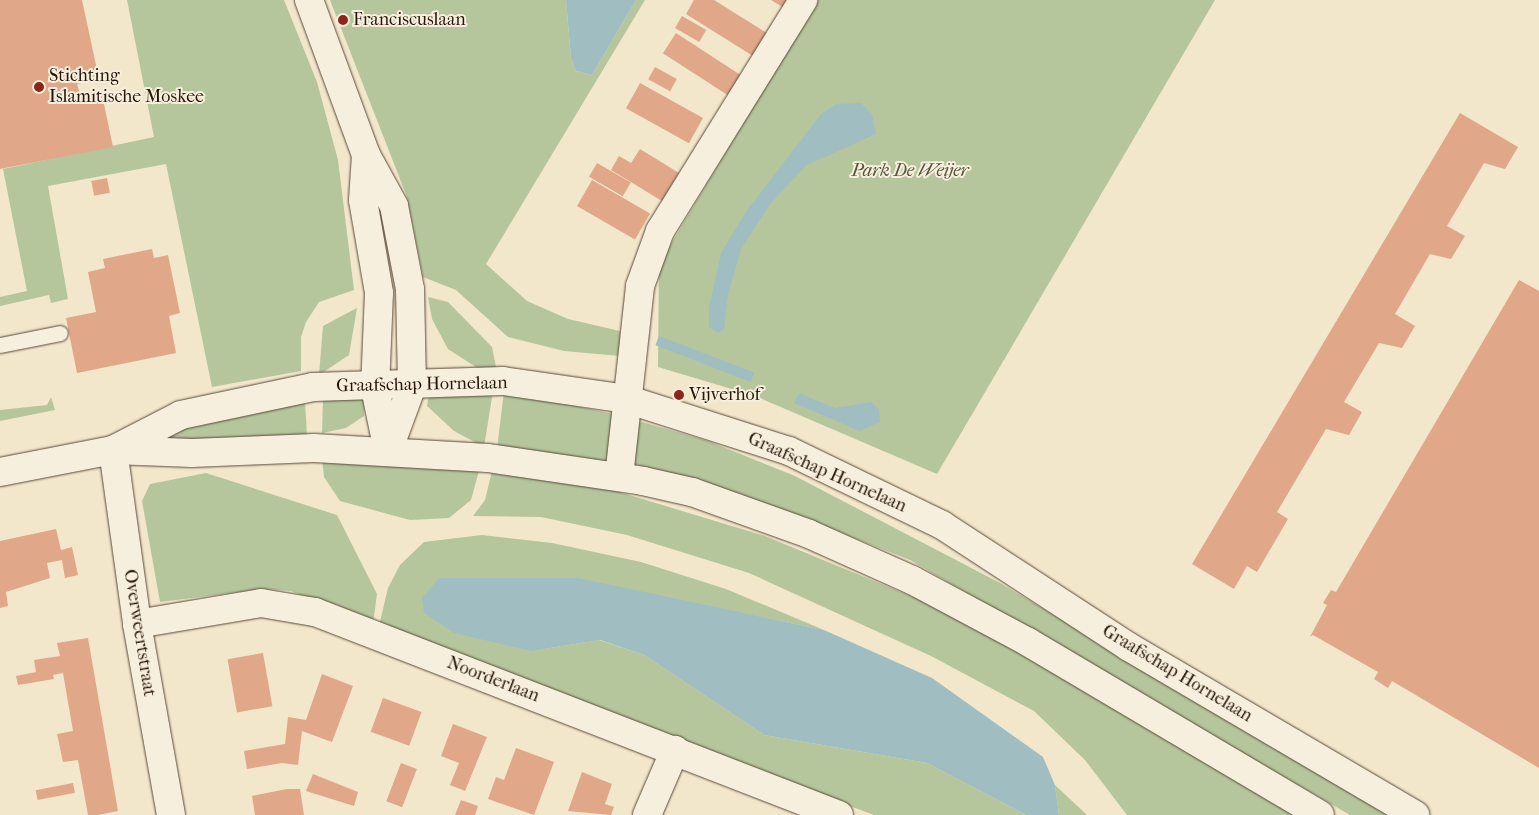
<!DOCTYPE html>
<html>
<head>
<meta charset="utf-8">
<style>
  body { margin:0 }
  #map { position:relative; width:1539px; height:815px; overflow:hidden; background:#f2e6cb; font-family:"IM FELL French Canon",serif }
  div>[style] { position:absolute }
  .green>* { inset:0; background:#b5c69c }
  .water>* { inset:0; background:#a0bdc1; transform-origin:0 0 }
  .building>* { inset:0; background:#e1a789; transform-origin:0 0 }
  .roads { filter:drop-shadow(0 0 1px #594937) drop-shadow(0 0 1px #594937) }
  .lane>* { height:15px; margin:-7.5px; padding:0 7.5px; transform-origin:7.5px; border-radius:7.5px; background:#f7efdd }
  .street>* { height:28px; margin:-14px; padding:0 14px; transform-origin:14px; border-radius:14px; background:#f7efdd }
  .secondary>* { height:28px; margin:-14px; padding:0 14px; transform-origin:14px; border-radius:14px; background:#f7efdd }
  .dots>* { width:14px; height:14px; translate:-50% -50%; box-sizing:border-box; border:2px solid #f7efdd; border-radius:50% }
  span { translate:-50% -50%; white-space:nowrap; text-align:center; line-height:1.15; -webkit-text-stroke:4px #f7efdd; paint-order:stroke }
  .poi-label { font-size:18px; color:#261506 }
  .left { translate:0 -50%; text-align:left }
  .park-label { font-size:18px; color:#58533a; font-style:italic }
  .street-label { font-size:18px; color:#261506 }
</style>
</head>
<body>
<div id="map">
  <div class="green">
    <div style="clip-path:polygon(127px 0,284px 0,317px 82px,338px 160px,354px 290px,319px 302px,306px 322px,301px 337px,301px 371px,212px 387px,166px 164px,48px 186px,68px 299px,51px 303px,49px 295px,0 306px,0 297px,27px 291px,3px 169px,154px 137px)"></div>
    <div style="clip-path:polygon(330px 0,566px 0,571px 58px,576px 71px,592px 75px,636px 0,645px 0,486px 264px,527px 301px,568px 319px,620px 331px,620px 356px,564px 351px,508px 337px,456px 290px,423px 277px,407px 197px)"></div>
    <div style="clip-path:polygon(817px 0,1215px 0,937px 474px,755px 396px,658px 367px,659px 264px)"></div>
    <div style="clip-path:polygon(428px 297px,448px 302px,492px 347px,497px 372px,482px 371px,448px 349px,432px 319px)"></div>
    <div style="clip-path:polygon(357px 308px,349px 355px,319px 375px,323px 326px)"></div>
    <div style="clip-path:polygon(493px 391px,484px 447px,454px 431px,427px 406px,429px 394px)"></div>
    <div style="clip-path:polygon(504px 391px,618px 415px,708px 441px,795px 476px,1000px 583px,1391px 815px,1350px 815px,910px 560px,771px 505px,638px 465px,497px 449px)"></div>
    <div style="clip-path:polygon(51px 397px,55px 410px,0 421px,0 410px,47px 405px)"></div>
    <div style="clip-path:polygon(364px 398px,364px 416px,346px 428px,322px 433px,323px 399px)"></div>
    <div style="clip-path:polygon(305px 401px,307px 435px,167px 442px,165px 432px)"></div>
    <div style="clip-path:polygon(322px 457px,480px 467px,471px 500px,449px 518px,410px 520px,340px 501px,324px 477px)"></div>
    <div style="clip-path:polygon(492px 471px,616px 491px,765px 536px,937px 607px,1102px 699px,1295px 815px,1127px 815px,1085px 760px,1034px 711px,931px 656px,749px 573px,627px 535px,541px 517px,473px 516px,485px 500px)"></div>
    <div style="clip-path:polygon(206px 473px,337px 515px,377px 594px,373px 624px,291px 591px,264px 589px,160px 602px,142px 501px,150px 484px)"></div>
    <div style="clip-path:polygon(482px 535px,552px 543px,641px 562px,726px 589px,824px 630px,737px 612px,531px 651px,599px 640px,644px 655px,764px 735px,927px 763px,1026px 815px,874px 815px,378px 630px,388px 588px,400px 565px,424px 542px)"></div>
    <div style="clip-path:polygon(1055px 785px,1087px 815px,1059px 815px)"></div>
  </div>
  <div class="water">
    <div style="clip-path:polygon(566px 0,636px 0,592px 75px,576px 71px,571px 58px)"></div>
    <div style="clip-path:polygon(861px 103px,872px 114px,876px 134px,807px 165px,771px 203px,741px 249px,728px 295px,724px 329px,718px 333px,709px 327px,709px 308px,721px 253px,745px 213px,821px 114px,836px 104px)"></div>
    <div style="left:659px;top:336px;width:102px;height:10px;rotate:21deg"></div>
    <div style="clip-path:polygon(799px 393px,835px 408px,871px 402px,879px 409px,880px 422px,860px 431px,794px 403px)"></div>
    <div style="clip-path:polygon(439px 578px,578px 578px,824px 630px,932px 678px,1043px 757px,1055px 785px,1059px 815px,1026px 815px,927px 763px,764px 735px,644px 655px,600px 640px,531px 651px,454px 633px,424px 613px,422px 598px)"></div>
  </div>
  <div class="building">
    <div style="clip-path:polygon(0 0,82px 0,99px 79px,77px 84px,80px 94px,101px 90px,113px 147px,0 169px)"></div>
    <div style="clip-path:polygon(694px 0,714px 0,767px 33px,753px 56px,686px 14px)"></div>
    <div style="clip-path:polygon(771px 0,788px 0,784px 8px)"></div>
    <div style="left:682px;top:16px;width:28px;height:14px;rotate:30deg"></div>
    <div style="left:676px;top:33px;width:77px;height:24px;rotate:33deg"></div>
    <div style="left:655px;top:67px;width:25px;height:14px;rotate:29deg"></div>
    <div style="left:640px;top:83px;width:72px;height:29px;rotate:29deg"></div>
    <div style="clip-path:polygon(1460px 113px,1518px 147px,1505px 169px,1484px 163px,1447px 226px,1465px 236px,1451px 259px,1430px 254px,1395px 314px,1415px 326px,1402px 348px,1379px 343px,1344px 402px,1362px 412px,1349px 435px,1326px 429px,1277px 512px,1288px 519px,1257px 572px,1247px 566px,1234px 589px,1192px 564px)"></div>
    <div style="clip-path:polygon(640px 149px,679px 173px,662px 201px,611px 170px,619px 156px,631px 163px)"></div>
    <div style="left:597px;top:163px;width:39px;height:16px;rotate:30deg"></div>
    <div style="left:107px;top:178px;width:15px;height:16px;rotate:79deg"></div>
    <div style="left:592px;top:180px;width:67px;height:30px;rotate:30deg"></div>
    <div style="clip-path:polygon(152px 249px,154px 258px,168px 255px,180px 313px,169px 316px,176px 353px,77px 373px,66px 318px,96px 312px,88px 272px,105px 268px,103px 259px)"></div>
    <div style="clip-path:polygon(1519px 280px,1539px 291px,1539px 768px,1392px 681px,1388px 688px,1374px 679px,1378px 672px,1313px 635px,1310px 637px,1327px 605px,1323px 603px,1331px 590px,1336px 592px)"></div>
    <div style="clip-path:polygon(56px 529px,61px 550px,72px 547px,78px 575px,65px 578px,62px 560px,47px 563px,50px 578px,6px 592px,8px 606px,0 608px,0 541px)"></div>
    <div style="clip-path:polygon(88px 638px,118px 811px,98px 815px,88px 815px,78px 760px,63px 762px,57px 734px,73px 731px,63px 673px,53px 675px,54px 679px,18px 685px,16px 676px,36px 672px,34px 660px,60px 656px,57px 643px)"></div>
    <div style="left:263px;top:653px;width:54px;height:36px;rotate:80deg"></div>
    <div style="clip-path:polygon(322px 674px,353px 686px,332px 742px,302px 731px,298px 765px,282px 763px,247px 769px,244px 751px,285px 744px,288px 717px,306px 720px)"></div>
    <div style="left:383px;top:698px;width:41px;height:36px;rotate:20deg"></div>
    <div style="clip-path:polygon(453px 724px,487px 737px,465px 791px,450px 785px,459px 763px,441px 756px)"></div>
    <div style="clip-path:polygon(516px 748px,554px 762px,534px 815px,488px 799px,496px 777px,504px 780px)"></div>
    <div style="left:401px;top:763px;width:17px;height:41px;rotate:21deg"></div>
    <div style="clip-path:polygon(582px 772px,612px 784px,605px 804px,614px 807px,611px 815px,568px 811px)"></div>
    <div style="clip-path:polygon(313px 774px,358px 792px,354px 806px,306px 791px)"></div>
    <div style="left:73px;top:783px;width:10px;height:38px;rotate:79deg"></div>
    <div style="clip-path:polygon(287px 789px,300px 789px,304px 815px,255px 815px,252px 796px)"></div>
    <div style="clip-path:polygon(461px 800px,478px 806px,475px 815px,455px 815px)"></div>
  </div>
  <div class="roads">
    <div class="lane">
      <div style="left:0;top:345px;width:61px;rotate:-11.3deg"></div>
    </div>
    <div class="street">
      <div style="left:113px;top:450px;width:176px;rotate:82.1deg"></div>
      <div style="left:137px;top:624px;width:194px;rotate:79.9deg"></div>
      <div style="left:619px;top:477px;width:192px;rotate:-83.7deg"></div>
      <div style="left:640px;top:286px;width:59px;rotate:-70deg"></div>
      <div style="left:660px;top:231px;width:272px;rotate:-58.2deg"></div>
      <div style="left:137px;top:624px;width:126px;rotate:-9.6deg"></div>
      <div style="left:261px;top:603px;width:55px;rotate:9.5deg"></div>
      <div style="left:315px;top:612px;width:562px;rotate:21.18deg"></div>
      <div style="left:647px;top:815px;width:71px;rotate:-66.7deg"></div>
    </div>
    <div class="secondary">
      <div style="left:309px;top:0;width:165px;rotate:69.8deg"></div>
      <div style="left:366px;top:155px;width:58px;rotate:61.2deg"></div>
      <div style="left:394px;top:206px;width:85px;rotate:79.1deg"></div>
      <div style="left:410px;top:289px;width:97px;rotate:88.8deg"></div>
      <div style="left:412px;top:386px;width:69px;rotate:110.3deg"></div>
      <div style="left:366px;top:155px;width:45px;rotate:93.8deg"></div>
      <div style="left:363px;top:200px;width:94px;rotate:80.2deg"></div>
      <div style="left:379px;top:293px;width:95px;rotate:92.4deg"></div>
      <div style="left:375px;top:388px;width:64px;rotate:78.3deg"></div>
      <div style="left:113px;top:450px;width:76px;rotate:-27.2deg"></div>
      <div style="left:181px;top:415px;width:135px;rotate:-12deg"></div>
      <div style="left:313px;top:387px;width:190px;rotate:-1.8deg"></div>
      <div style="left:503px;top:381px;width:124px;rotate:8.3deg"></div>
      <div style="left:626px;top:399px;width:171px;rotate:17.7deg"></div>
      <div style="left:789px;top:451px;width:170px;rotate:25.8deg"></div>
      <div style="left:942px;top:525px;width:223px;rotate:33.1deg"></div>
      <div style="left:1129px;top:647px;width:332px;rotate:30.4deg"></div>
      <div style="left:0;top:472px;width:115px;rotate:-11deg"></div>
      <div style="left:113px;top:450px;width:79px;rotate:2.2deg"></div>
      <div style="left:192px;top:453px;width:122px;rotate:-2.3deg"></div>
      <div style="left:314px;top:448px;width:174px;rotate:3.3deg"></div>
      <div style="left:488px;top:458px;width:157px;rotate:8.4deg"></div>
      <div style="left:643px;top:481px;width:50px;rotate:12.7deg"></div>
      <div style="left:692px;top:492px;width:124px;rotate:19.7deg"></div>
      <div style="left:809px;top:534px;width:113px;rotate:24.1deg"></div>
      <div style="left:912px;top:580px;width:132px;rotate:28.1deg"></div>
      <div style="left:1028px;top:642px;width:339px;rotate:30.6deg"></div>
    </div>
  </div>
  <div class="dots">
    <div style="left:343px;top:20px;background:#8f2418"></div>
    <div style="left:39px;top:87px;background:#8f2418"></div>
    <div style="left:679px;top:395px;background:#8f2418"></div>
  </div>
  <div class="poi-label">
    <span class="left" style="left:353px;top:20px">Franciscuslaan</span>
    <span class="left" style="left:49px;top:87px">Stichting<br>Islamitische Moskee</span>
    <span class="left" style="left:689px;top:395px">Vijverhof</span>
  </div>
  <div class="park-label">
    <span style="left:910px;top:171px">Park De Weijer</span>
  </div>
  <div class="street-label">
    <span style="left:422px;top:385px;rotate:-1deg">Graafschap Hornelaan</span>
    <span style="left:827px;top:473px;rotate:24deg">Graafschap Hornelaan</span>
    <span style="left:139px;top:633px;rotate:81deg">Overweertstraat</span>
    <span style="left:1177px;top:674px;rotate:31deg">Graafschap Hornelaan</span>
    <span style="left:493px;top:680px;rotate:21deg">Noorderlaan</span>
  </div>
</div>
</body>
</html>
